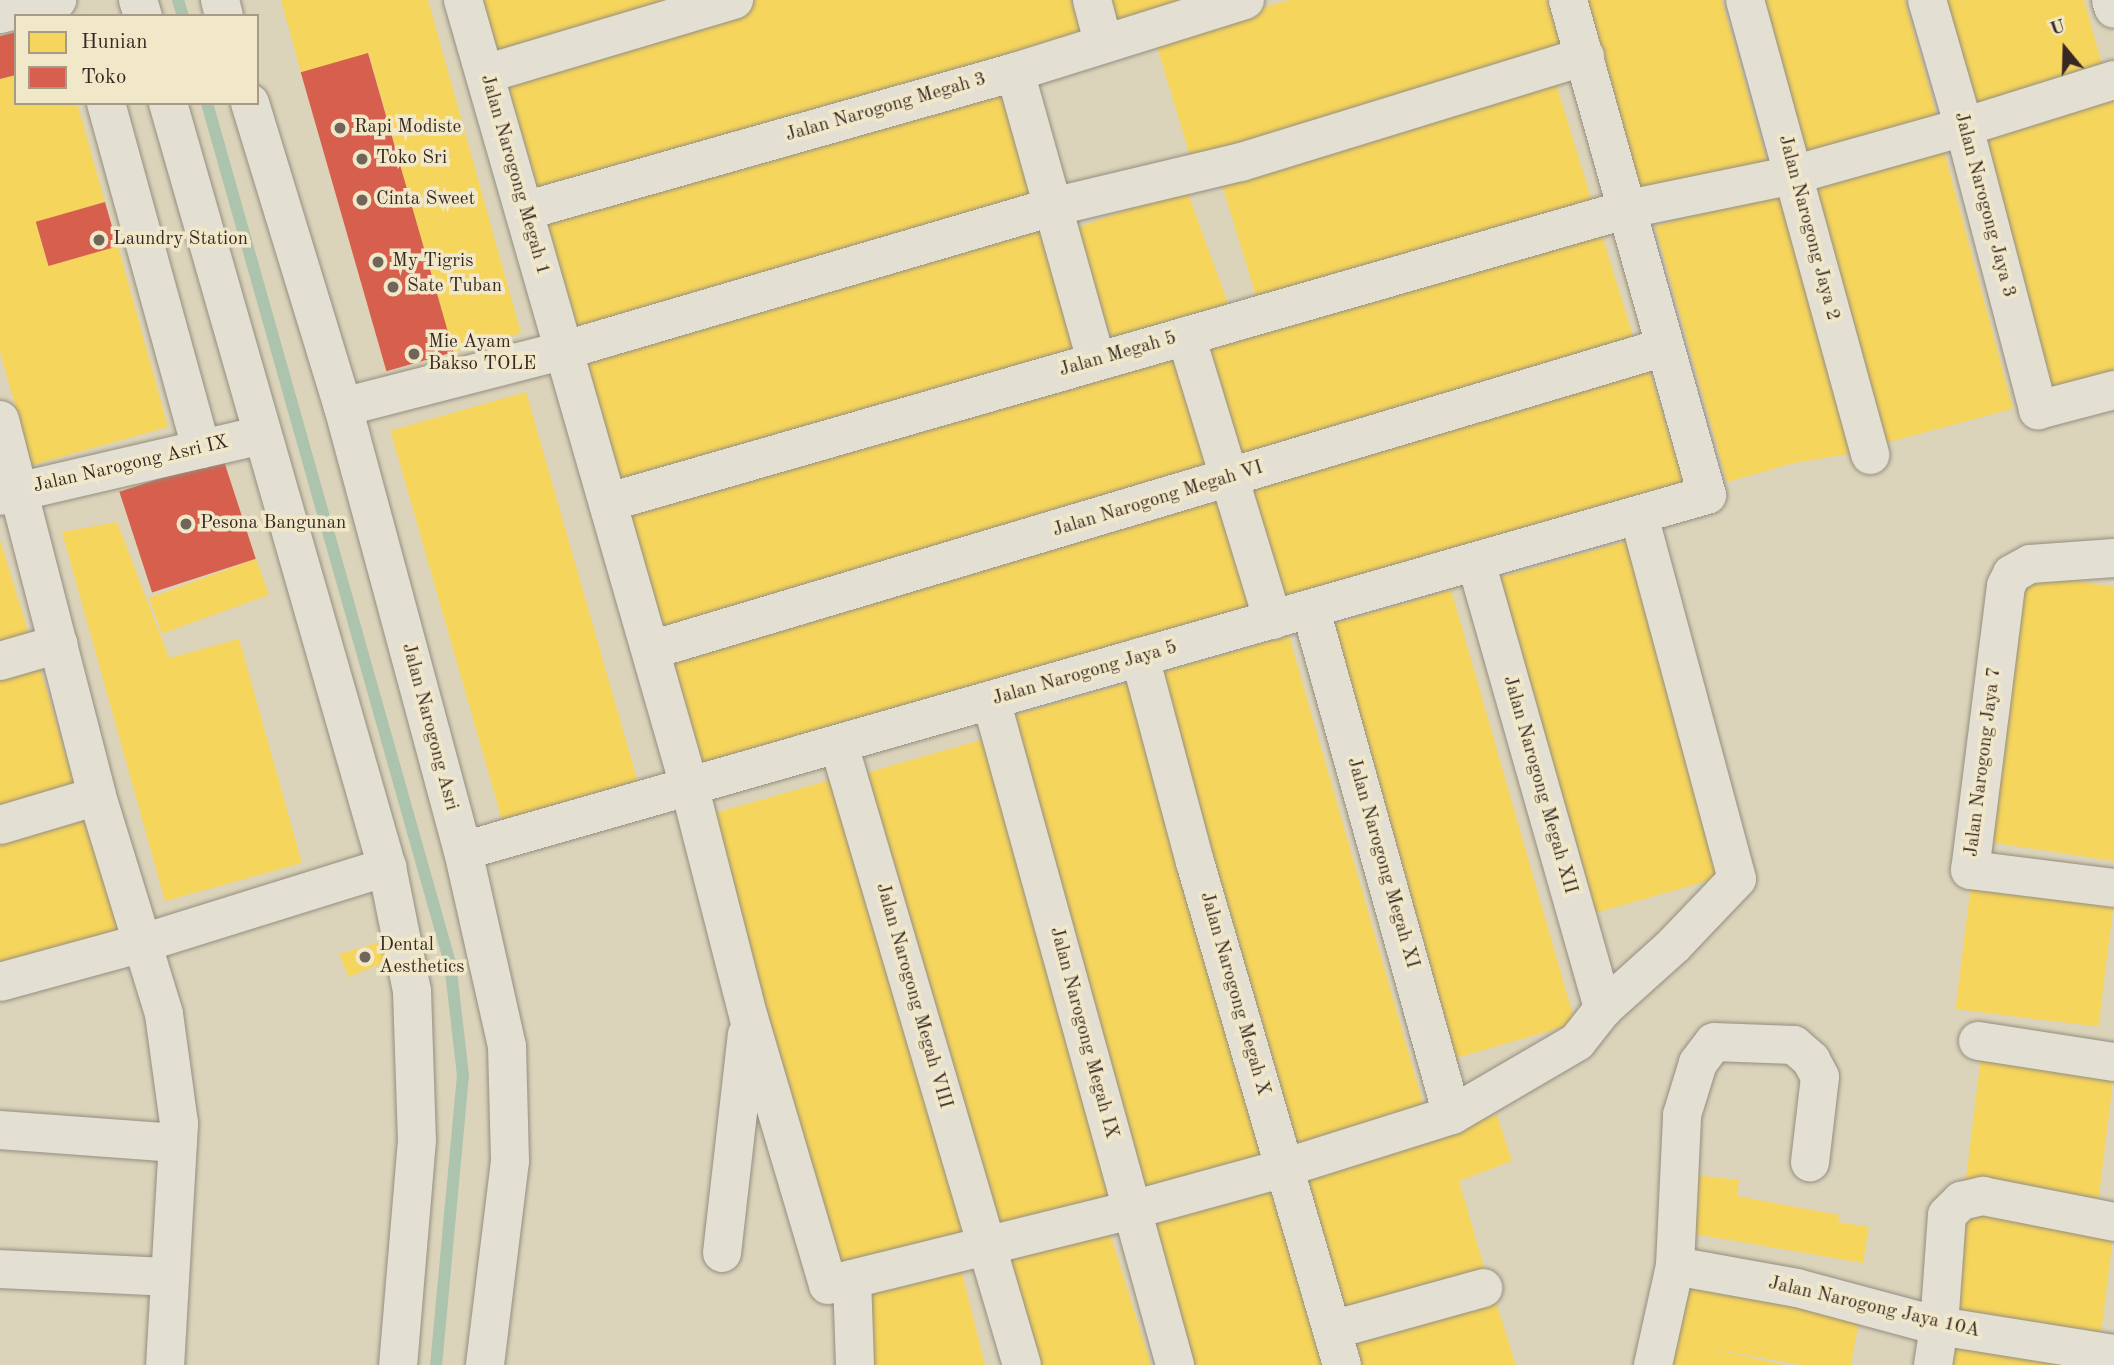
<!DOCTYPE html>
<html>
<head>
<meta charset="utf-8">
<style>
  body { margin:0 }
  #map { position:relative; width:2114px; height:1365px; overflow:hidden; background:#dcd4ba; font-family:"Old Standard TT",serif }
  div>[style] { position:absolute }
  .homes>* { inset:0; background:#f6d55c; transform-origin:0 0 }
  .shops>* { inset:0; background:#d6604d; transform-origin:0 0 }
  .stream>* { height:12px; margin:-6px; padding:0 6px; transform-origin:6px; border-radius:6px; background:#acc3ae }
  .roads { filter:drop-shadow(0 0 2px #948e80) drop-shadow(0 0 2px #948e80) }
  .minor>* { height:38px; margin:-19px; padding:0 19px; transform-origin:19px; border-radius:19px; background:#e3dfd3 }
  .dots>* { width:19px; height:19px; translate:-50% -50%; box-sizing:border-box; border:4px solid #f1e8ca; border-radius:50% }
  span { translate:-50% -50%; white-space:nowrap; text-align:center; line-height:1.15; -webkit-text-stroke:7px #f1e8ca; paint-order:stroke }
  .street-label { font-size:19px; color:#382823 }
  .poi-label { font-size:19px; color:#382823 }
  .left { translate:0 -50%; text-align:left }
  .legend { position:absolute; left:14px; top:14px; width:245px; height:91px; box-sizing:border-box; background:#f1e8ca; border:2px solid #a79b87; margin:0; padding:9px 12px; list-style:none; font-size:21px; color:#382823 }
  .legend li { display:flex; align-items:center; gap:14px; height:35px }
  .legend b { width:35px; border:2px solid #a79b87 }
  .north { position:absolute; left:2030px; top:14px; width:70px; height:70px; -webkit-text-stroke:5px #f1e8ca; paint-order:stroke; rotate:341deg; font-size:19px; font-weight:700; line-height:28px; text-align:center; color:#382823 }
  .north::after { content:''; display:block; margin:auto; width:24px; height:32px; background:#382823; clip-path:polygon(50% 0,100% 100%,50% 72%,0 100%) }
</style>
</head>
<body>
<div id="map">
  <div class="homes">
    <div style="clip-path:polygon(281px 0,428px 0,521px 333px,453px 352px,369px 54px,301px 72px)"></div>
    <div style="clip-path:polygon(474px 0,689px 0,492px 61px)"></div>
    <div style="clip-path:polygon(749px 0,1071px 0,1083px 39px,542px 202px,504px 74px)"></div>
    <div style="clip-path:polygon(1107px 0,1221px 0,1117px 32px)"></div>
    <div style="clip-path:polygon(1289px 0,1547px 0,1565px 57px,1194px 169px,1155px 40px)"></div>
    <div style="clip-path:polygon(1576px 0,1722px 0,1767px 161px,1631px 199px)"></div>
    <div style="clip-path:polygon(1758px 0,1905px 0,1940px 127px,1804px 165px)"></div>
    <div style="clip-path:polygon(1937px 0,2084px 0,2104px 71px,1968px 109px)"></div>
    <div style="clip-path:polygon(16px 75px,16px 103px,77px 103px,105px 202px,36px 222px,48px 266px,118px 246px,168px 427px,32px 465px,0 352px,0 79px)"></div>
    <div style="left:1007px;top:76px;width:134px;height:498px;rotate:73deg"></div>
    <div style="left:1554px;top:77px;width:134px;height:349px;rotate:73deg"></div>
    <div style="clip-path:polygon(2113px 99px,2114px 382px,2051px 400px,1977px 137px)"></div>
    <div style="left:1942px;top:144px;width:274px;height:141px;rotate:75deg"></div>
    <div style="left:1186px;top:188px;width:124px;height:121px;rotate:70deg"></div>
    <div style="clip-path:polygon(1792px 188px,1865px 451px,1794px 463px,1727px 482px,1655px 226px)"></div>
    <div style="left:1598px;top:222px;width:135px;height:423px;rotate:73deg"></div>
    <div style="left:1038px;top:225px;width:134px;height:476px;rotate:73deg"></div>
    <div style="left:1182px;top:343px;width:134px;height:588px;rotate:73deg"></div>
    <div style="left:1647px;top:362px;width:135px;height:423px;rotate:73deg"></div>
    <div style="left:526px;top:392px;width:405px;height:141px;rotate:74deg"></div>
    <div style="left:1219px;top:484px;width:135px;height:588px;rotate:73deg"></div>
    <div style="clip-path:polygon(117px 522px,169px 658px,239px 639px,302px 863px,165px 901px,62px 532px)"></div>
    <div style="clip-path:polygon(0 540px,31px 641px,0 650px)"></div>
    <div style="left:1630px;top:540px;width:349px;height:141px;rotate:74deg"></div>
    <div style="left:256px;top:559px;width:38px;height:114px;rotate:70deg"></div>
    <div style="clip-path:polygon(2026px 573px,2114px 587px,2114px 861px,1982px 841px)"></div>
    <div style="left:1451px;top:590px;width:451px;height:131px;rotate:74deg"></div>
    <div style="left:1289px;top:636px;width:504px;height:141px;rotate:74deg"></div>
    <div style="clip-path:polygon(39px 664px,77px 793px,0 817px,0 676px)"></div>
    <div style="left:1134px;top:681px;width:505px;height:141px;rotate:74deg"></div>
    <div style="left:988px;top:738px;width:473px;height:126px;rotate:74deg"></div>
    <div style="left:834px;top:779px;width:474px;height:130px;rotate:74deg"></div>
    <div style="clip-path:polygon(87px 810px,123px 939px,0 974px,0 834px)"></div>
    <div style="left:1971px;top:884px;width:144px;height:126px;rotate:7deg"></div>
    <div style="clip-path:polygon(384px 941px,390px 960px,349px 977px,339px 954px)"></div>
    <div style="left:1981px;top:1056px;width:134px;height:127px;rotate:7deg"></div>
    <div style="clip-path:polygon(1497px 1115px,1512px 1161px,1459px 1181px,1485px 1270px,1339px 1311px,1299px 1174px)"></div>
    <div style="clip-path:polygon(1694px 1175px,1739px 1180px,1737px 1196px,1839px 1215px,1838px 1222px,1869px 1227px,1863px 1263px,1689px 1233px)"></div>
    <div style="clip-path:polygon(1277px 1181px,1330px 1365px,1188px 1365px,1146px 1219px)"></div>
    <div style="left:1963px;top:1211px;width:152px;height:103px;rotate:7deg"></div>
    <div style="clip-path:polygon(1108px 1227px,1151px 1365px,1034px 1365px,1006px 1252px)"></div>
    <div style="clip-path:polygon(960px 1265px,985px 1365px,871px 1365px,871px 1289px)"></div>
    <div style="clip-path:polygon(1686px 1279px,1861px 1310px,1851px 1365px,1801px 1365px,1702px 1347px,1784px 1365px,1669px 1365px)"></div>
    <div style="clip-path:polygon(1494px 1296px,1516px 1365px,1352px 1365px,1345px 1339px)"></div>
    <div style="clip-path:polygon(1942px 1341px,2114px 1365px,1938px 1365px)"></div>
  </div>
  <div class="shops">
    <div style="clip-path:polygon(16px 32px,16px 75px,0 79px,0 36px)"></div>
    <div style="left:368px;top:53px;width:311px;height:70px;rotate:74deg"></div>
    <div style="left:105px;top:202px;width:46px;height:72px;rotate:74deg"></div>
    <div style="left:223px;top:458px;width:106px;height:109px;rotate:72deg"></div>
  </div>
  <div class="stream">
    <div style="left:178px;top:0;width:17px;rotate:73deg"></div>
    <div style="left:207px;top:103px;width:894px;rotate:74.22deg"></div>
    <div style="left:450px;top:963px;width:113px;rotate:83.4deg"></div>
    <div style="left:463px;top:1075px;width:291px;rotate:95.3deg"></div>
  </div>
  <div class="roads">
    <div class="minor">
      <div style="left:138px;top:0;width:17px;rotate:73deg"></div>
      <div style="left:220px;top:0;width:16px;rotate:76deg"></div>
      <div style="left:463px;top:0;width:821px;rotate:73.95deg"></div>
      <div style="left:690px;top:789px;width:236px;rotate:75.6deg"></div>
      <div style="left:749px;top:1018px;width:278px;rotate:73.5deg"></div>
      <div style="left:828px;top:1285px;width:313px;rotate:-13.9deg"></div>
      <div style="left:1132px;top:1210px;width:158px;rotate:-15.4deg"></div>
      <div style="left:1284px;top:1168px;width:176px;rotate:-17.5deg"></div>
      <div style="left:1452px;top:1115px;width:145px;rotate:-30.3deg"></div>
      <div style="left:1577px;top:1042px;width:42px;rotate:-51.8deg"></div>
      <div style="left:1603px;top:1009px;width:96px;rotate:-42deg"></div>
      <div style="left:1674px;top:945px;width:91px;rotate:-46.3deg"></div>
      <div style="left:1737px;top:879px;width:376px;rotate:-105.1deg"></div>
      <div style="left:1092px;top:0;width:43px;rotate:75.3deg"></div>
      <div style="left:1745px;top:0;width:472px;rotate:74.6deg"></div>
      <div style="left:1927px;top:0;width:132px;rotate:73.8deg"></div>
      <div style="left:1964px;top:127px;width:293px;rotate:75.3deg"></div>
      <div style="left:2038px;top:410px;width:79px;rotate:-14.7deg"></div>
      <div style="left:2111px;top:0;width:9px;rotate:72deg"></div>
      <div style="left:0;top:14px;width:59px;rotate:-13.8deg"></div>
      <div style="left:1015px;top:72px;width:299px;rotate:74.3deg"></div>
      <div style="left:485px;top:74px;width:260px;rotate:-16.6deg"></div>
      <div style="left:106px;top:103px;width:359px;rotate:74.6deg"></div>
      <div style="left:168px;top:103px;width:795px;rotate:74.01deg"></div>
      <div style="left:387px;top:867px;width:126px;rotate:78.6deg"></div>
      <div style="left:412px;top:991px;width:149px;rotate:88.1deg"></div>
      <div style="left:417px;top:1140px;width:226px;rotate:94.8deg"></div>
      <div style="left:250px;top:103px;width:318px;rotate:73deg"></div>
      <div style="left:343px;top:407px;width:460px;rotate:74.9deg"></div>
      <div style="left:463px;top:851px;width:200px;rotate:77.3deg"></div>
      <div style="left:507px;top:1046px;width:115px;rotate:88.5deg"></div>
      <div style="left:510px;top:1161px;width:206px;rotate:97deg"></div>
      <div style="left:524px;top:211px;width:510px;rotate:-15.81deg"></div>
      <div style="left:1015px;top:72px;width:241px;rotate:-17.4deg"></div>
      <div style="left:1186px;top:336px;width:297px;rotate:73deg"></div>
      <div style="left:343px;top:407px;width:229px;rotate:-14.4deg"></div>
      <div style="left:565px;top:350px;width:508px;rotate:-16.36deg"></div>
      <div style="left:1052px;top:207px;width:194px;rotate:-13.4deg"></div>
      <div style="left:1241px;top:162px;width:360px;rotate:-17.1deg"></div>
      <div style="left:0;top:420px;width:388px;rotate:75.5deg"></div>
      <div style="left:97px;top:796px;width:228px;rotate:72.9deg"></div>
      <div style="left:164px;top:1014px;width:111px;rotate:82.2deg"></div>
      <div style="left:179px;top:1124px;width:241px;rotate:93.3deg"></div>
      <div style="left:0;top:496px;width:269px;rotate:-13.1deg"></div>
      <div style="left:609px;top:502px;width:1060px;rotate:-16.04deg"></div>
      <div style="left:1628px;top:209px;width:168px;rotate:-11.6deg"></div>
      <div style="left:1793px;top:175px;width:178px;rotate:-15.7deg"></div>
      <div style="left:1964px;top:127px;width:157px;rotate:-17.4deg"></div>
      <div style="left:2114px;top:558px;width:84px;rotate:175.9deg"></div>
      <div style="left:2030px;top:564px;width:21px;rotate:151deg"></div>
      <div style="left:2012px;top:574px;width:13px;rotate:117deg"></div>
      <div style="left:2006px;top:586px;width:286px;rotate:97.2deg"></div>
      <div style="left:1970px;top:870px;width:145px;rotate:7.1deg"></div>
      <div style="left:1476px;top:562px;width:465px;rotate:74.1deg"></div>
      <div style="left:1311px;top:610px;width:524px;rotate:74.4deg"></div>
      <div style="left:651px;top:650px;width:1058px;rotate:-16.64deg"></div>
      <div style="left:1140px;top:657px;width:212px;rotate:75deg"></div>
      <div style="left:1195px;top:862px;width:524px;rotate:73.71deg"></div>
      <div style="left:0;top:661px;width:61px;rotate:-16.1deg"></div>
      <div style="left:991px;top:700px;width:690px;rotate:74.53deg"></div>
      <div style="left:839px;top:745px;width:646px;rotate:73.56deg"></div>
      <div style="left:0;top:825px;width:101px;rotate:-16.6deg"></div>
      <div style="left:463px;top:851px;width:1294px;rotate:-15.97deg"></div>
      <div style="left:1707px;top:495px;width:514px;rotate:-105.69deg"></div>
      <div style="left:0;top:982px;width:148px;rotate:-15.3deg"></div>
      <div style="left:143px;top:943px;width:256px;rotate:-17.3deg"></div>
      <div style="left:1978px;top:1041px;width:138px;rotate:8.8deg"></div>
      <div style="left:0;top:1130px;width:178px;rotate:4.2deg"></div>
      <div style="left:722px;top:1253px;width:220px;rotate:-83.5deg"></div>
      <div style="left:1675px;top:1266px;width:124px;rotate:10.2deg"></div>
      <div style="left:1797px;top:1288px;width:147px;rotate:15deg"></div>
      <div style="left:1939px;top:1326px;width:177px;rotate:9.1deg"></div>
      <div style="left:0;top:1269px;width:169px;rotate:2.7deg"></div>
      <div style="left:852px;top:1279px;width:86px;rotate:88deg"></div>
      <div style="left:1332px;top:1330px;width:157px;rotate:-15.5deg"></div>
      <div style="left:1653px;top:1365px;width:101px;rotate:-77.5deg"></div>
      <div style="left:1675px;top:1266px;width:151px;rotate:-87.3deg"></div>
      <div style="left:1682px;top:1115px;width:54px;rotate:-72.9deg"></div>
      <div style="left:1698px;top:1063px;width:26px;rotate:-53deg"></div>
      <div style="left:1714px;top:1042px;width:80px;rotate:2.1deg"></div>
      <div style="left:1794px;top:1045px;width:23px;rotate:41deg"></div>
      <div style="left:1811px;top:1060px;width:19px;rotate:62deg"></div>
      <div style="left:1820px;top:1077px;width:86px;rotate:96.7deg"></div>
      <div style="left:1933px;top:1365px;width:39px;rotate:-81deg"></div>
      <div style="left:1939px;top:1326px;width:111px;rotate:-85.9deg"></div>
      <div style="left:1947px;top:1215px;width:20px;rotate:-45deg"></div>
      <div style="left:1961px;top:1201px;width:23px;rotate:-13deg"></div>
      <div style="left:1983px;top:1196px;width:134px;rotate:11.2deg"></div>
    </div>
  </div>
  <div class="dots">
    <div style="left:340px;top:128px;background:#716458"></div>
    <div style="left:362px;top:159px;background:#716458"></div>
    <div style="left:362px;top:200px;background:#716458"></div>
    <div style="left:99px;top:240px;background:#716458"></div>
    <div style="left:378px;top:262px;background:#716458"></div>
    <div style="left:393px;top:287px;background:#716458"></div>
    <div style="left:414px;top:354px;background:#716458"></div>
    <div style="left:186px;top:524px;background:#716458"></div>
    <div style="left:365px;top:957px;background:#716458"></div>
  </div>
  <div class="street-label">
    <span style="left:886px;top:108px;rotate:-16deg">Jalan Narogong Megah 3</span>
    <span style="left:514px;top:175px;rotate:74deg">Jalan Narogong Megah 1</span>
    <span style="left:1984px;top:205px;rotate:75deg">Jalan Narogong Jaya 3</span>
    <span style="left:1808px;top:228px;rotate:75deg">Jalan Narogong Jaya 2</span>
    <span style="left:1118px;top:355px;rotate:-16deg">Jalan Megah 5</span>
    <span style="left:131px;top:465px;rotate:-13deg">Jalan Narogong Asri IX</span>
    <span style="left:1158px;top:500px;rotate:-17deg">Jalan Narogong Megah VI</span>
    <span style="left:1085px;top:674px;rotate:-16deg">Jalan Narogong Jaya 5</span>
    <span style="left:429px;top:727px;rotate:75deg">Jalan Narogong Asri</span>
    <span style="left:1984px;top:762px;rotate:-83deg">Jalan Narogong Jaya 7</span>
    <span style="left:1539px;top:785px;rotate:74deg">Jalan Narogong Megah XII</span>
    <span style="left:1382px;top:863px;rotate:74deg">Jalan Narogong Megah XI</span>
    <span style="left:1234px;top:994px;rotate:74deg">Jalan Narogong Megah X</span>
    <span style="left:913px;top:996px;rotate:74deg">Jalan Narogong Megah VIII</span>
    <span style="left:1083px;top:1033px;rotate:75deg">Jalan Narogong Megah IX</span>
    <span style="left:1874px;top:1308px;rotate:13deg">Jalan Narogong Jaya 10A</span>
  </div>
  <div class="poi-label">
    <span class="left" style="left:354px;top:128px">Rapi Modiste</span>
    <span class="left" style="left:376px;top:159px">Toko Sri</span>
    <span class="left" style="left:376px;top:200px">Cinta Sweet</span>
    <span class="left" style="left:113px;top:240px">Laundry Station</span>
    <span class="left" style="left:392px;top:262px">My Tigris</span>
    <span class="left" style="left:407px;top:287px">Sate Tuban</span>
    <span class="left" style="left:428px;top:354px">Mie Ayam<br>Bakso TOLE</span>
    <span class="left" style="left:200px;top:524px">Pesona Bangunan</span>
    <span class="left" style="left:379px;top:957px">Dental<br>Aesthetics</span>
  </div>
  <ul class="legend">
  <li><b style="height:19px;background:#f6d55c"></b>Hunian</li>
  <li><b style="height:19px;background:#d6604d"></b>Toko</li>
  </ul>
  <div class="north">U</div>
</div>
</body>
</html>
